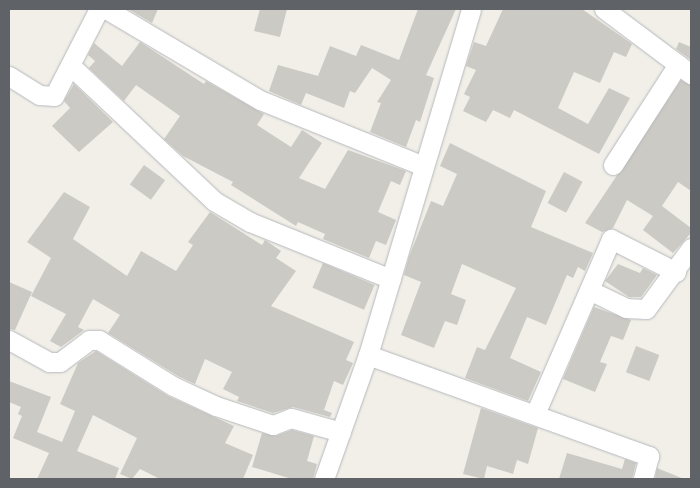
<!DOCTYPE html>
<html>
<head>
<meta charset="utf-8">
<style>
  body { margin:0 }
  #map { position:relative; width:700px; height:488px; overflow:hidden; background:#f1efe8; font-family:"Nunito Sans",sans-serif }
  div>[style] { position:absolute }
  .building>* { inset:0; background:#cccac5; transform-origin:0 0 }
  .roads { filter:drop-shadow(0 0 1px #b5b8bc) drop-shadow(0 0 1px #b5b8bc) }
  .minor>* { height:19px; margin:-9.5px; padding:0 9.5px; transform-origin:9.5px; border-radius:9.5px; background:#fff }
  span { translate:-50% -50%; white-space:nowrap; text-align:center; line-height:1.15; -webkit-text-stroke:5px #fff; paint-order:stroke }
  .frame { position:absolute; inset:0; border:10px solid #5f6368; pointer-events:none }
</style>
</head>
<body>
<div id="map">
  <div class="building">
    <div style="clip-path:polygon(128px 9px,158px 9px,152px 23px)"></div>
    <div style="clip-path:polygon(260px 9px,287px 9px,280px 37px,254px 31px)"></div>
    <div style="clip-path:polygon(418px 9px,456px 9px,426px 75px,434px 78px,420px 122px,416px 120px,406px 147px,370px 132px,381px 103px,377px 102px,391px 80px,372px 68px,355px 93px,350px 91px,344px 108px,306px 93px,301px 105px,269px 91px,278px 65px,318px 76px,330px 46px,356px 56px,361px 45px,399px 60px)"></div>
    <div style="clip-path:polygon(503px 9px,582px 9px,632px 44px,626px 57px,614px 52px,600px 83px,574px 72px,558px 108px,588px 124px,609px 88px,630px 98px,599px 154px,514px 110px,510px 118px,493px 110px,486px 122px,463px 111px,470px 97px,464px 94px,476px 70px,466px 66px,474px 42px,486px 46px)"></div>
    <div style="clip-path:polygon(140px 42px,204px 84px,206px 81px,264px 114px,257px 125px,291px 147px,302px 130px,322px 143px,299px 178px,325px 189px,348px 150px,406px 171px,400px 185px,391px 181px,378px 212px,396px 220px,386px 245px,376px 241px,369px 258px,323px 239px,325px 234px,298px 222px,296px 226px,231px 185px,233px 182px,183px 156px,164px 139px,180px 116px,136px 85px,124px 101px,89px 68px,95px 61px,88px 55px,94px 43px,122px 66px)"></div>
    <div style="clip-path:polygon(679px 42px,691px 47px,691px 60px,676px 49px)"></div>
    <div style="clip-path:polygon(681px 80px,691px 85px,691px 191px,678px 182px,662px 206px,691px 228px,691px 233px,673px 253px,643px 230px,653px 216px,627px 200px,613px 228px,602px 232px,585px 223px)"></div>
    <div style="clip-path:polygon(74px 84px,113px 122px,79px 152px,52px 126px,70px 108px,64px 101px)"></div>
    <div style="clip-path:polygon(450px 143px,546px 191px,531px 227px,593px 253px,585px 271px,578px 267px,573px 278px,567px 275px,546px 325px,527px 317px,510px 358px,541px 372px,528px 401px,465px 378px,477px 347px,485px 350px,516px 288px,462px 264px,451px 294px,466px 300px,457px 325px,445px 321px,434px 348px,401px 335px,421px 282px,404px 275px,409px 257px,431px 201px,443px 206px,457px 174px,440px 166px)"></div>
    <div style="left:144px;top:165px;width:26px;height:24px;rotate:36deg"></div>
    <div style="left:564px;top:172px;width:21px;height:35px;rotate:28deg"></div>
    <div style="clip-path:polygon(64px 192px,90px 207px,73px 239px,127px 276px,141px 251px,176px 271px,193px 245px,188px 242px,210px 212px,262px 245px,265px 240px,281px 251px,276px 258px,296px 271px,271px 306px,354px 342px,346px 360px,353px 363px,343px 385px,334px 381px,324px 410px,332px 413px,330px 417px,293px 407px,273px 413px,237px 401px,239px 397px,223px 389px,232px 372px,205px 359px,195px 384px,178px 376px,108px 333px,120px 315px,93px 299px,78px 327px,84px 330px,61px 347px,50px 341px,66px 314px,31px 296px,51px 258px,27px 242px)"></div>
    <div style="left:323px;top:263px;width:56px;height:27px;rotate:23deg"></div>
    <div style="clip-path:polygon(618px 264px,640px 273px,643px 268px,657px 275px,641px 297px,629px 297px,605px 281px)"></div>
    <div style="clip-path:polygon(9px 282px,32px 292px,15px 330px,9px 329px)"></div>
    <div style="clip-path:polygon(594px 307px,631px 320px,623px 340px,611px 336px,600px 362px,607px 364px,595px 392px,563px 379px)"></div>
    <div style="left:636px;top:346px;width:25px;height:28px;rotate:21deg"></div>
    <div style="clip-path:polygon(96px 351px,168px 396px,234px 426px,225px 443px,253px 455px,243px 479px,160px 479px,140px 469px,132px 479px,120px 474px,137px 438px,93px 415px,77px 451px,119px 468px,115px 479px,37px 479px,49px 453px,13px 438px,22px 416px,18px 414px,21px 407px,9px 402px,9px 381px,51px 397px,37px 432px,62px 442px,75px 411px,60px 404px,78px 363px)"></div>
    <div style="clip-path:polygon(481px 408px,538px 428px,528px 464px,517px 460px,513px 474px,487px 466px,484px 479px,463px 474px)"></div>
    <div style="clip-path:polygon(292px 430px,314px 436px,307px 461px,317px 464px,313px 479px,292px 479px,252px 467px,262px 433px,276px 436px)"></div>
    <div style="clip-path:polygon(567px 453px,622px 469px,625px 459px,636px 463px,632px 479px,559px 479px)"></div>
    <div style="clip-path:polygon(657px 468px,684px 479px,655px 479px)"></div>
  </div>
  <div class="roads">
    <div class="minor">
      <div style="left:106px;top:9px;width:179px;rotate:30.6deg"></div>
      <div style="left:260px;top:100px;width:176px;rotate:22deg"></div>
      <div style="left:604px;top:9px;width:109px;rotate:36.8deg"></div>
      <div style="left:72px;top:67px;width:195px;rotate:43.3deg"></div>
      <div style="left:214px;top:201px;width:42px;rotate:30.3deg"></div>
      <div style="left:250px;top:222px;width:152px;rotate:22deg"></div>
      <div style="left:9px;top:76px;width:36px;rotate:32deg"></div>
      <div style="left:40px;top:95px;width:14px;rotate:4deg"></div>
      <div style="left:54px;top:96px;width:98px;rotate:-62.7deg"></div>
      <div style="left:613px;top:165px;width:120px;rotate:-57.2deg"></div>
      <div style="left:589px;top:290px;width:41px;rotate:25.9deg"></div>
      <div style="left:626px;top:308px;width:20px;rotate:3deg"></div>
      <div style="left:646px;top:309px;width:76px;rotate:-53.6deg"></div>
      <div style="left:9px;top:340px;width:46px;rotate:28.8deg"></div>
      <div style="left:49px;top:362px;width:11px"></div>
      <div style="left:60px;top:362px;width:36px;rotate:-37deg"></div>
      <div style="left:89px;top:340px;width:10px"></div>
      <div style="left:99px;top:340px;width:87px;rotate:31.9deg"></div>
      <div style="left:173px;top:386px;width:47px;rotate:24.9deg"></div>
      <div style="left:216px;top:406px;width:60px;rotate:18.4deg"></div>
      <div style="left:273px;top:425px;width:19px;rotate:-21deg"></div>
      <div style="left:291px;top:418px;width:52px;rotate:15.6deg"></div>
      <div style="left:368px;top:355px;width:299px;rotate:19.8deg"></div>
      <div style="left:649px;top:456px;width:24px;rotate:105deg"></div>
      <div style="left:535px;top:414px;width:191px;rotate:-66.5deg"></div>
      <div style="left:611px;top:239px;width:73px;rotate:26.9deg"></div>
      <div style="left:324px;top:479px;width:132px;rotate:-70.5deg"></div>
      <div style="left:368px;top:355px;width:361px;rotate:-73.4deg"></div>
    </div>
  </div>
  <div class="frame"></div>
</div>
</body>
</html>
